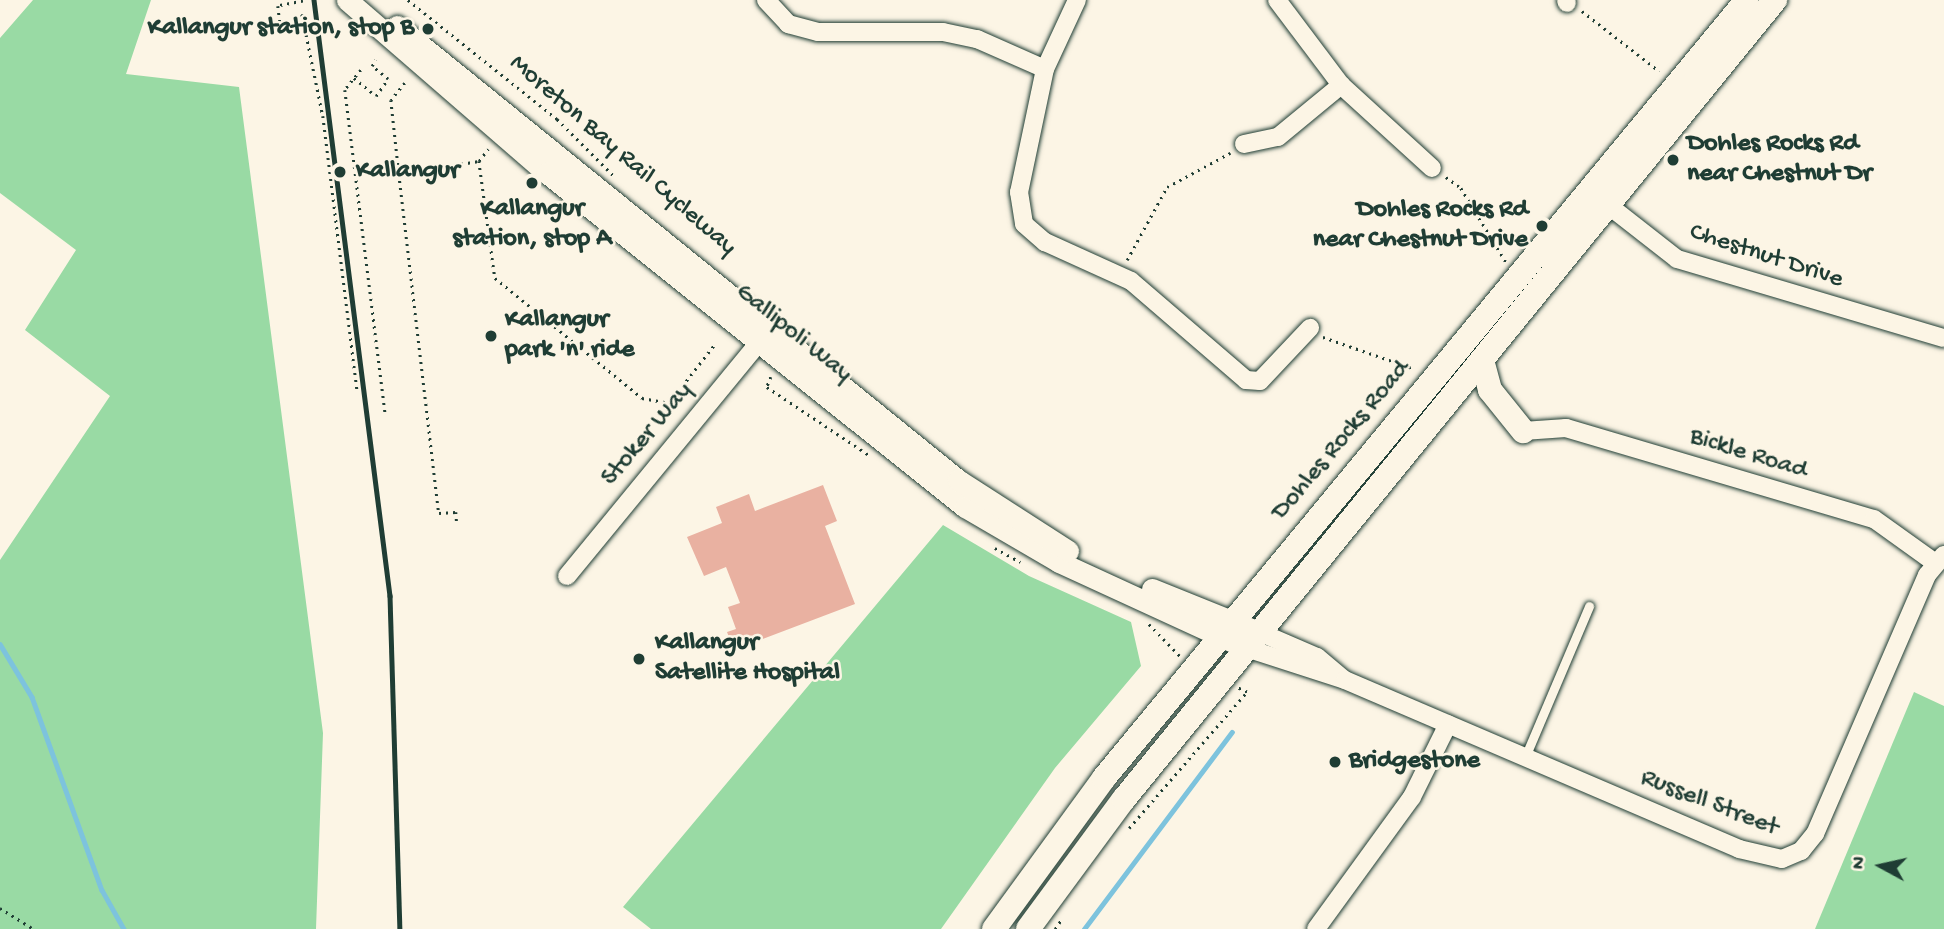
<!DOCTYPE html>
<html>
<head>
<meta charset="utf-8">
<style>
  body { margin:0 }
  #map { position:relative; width:1944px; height:929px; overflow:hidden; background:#fcf5e5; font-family:"Gochi Hand",sans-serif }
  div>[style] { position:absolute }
  .green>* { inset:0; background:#99daa4 }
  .stream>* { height:4.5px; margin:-2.25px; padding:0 2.25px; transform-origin:2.25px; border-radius:2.25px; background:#7dc3dd }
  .building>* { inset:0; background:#e9b1a1 }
  .path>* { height:2.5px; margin-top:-1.25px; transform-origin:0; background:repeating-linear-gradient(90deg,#1f3d34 0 2px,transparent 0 7px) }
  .roads { filter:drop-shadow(0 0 2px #1f3d34) drop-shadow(0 0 2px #1f3d34) }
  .service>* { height:9px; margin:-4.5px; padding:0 4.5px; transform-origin:4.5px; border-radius:4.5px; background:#fcf5e5 }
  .minor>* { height:18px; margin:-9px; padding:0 9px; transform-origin:9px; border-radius:9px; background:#fcf5e5 }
  .tertiary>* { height:21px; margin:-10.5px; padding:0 10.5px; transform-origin:10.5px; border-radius:10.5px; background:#fcf5e5 }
  .secondary>* { height:24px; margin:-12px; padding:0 12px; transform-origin:12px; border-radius:12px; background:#fcf5e5 }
  .rail>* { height:4.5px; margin:-2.25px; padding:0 2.25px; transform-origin:2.25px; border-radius:2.25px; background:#1f3d34 }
  .dots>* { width:19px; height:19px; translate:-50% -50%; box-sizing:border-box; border:4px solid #fcf5e5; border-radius:50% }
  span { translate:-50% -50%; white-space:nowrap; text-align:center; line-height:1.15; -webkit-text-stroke:5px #fcf5e5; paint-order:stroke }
  .poi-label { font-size:26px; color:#1f3d34; font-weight:700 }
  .right { translate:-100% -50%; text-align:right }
  .left { translate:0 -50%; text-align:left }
  .street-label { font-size:26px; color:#1f3d34 }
  .north { position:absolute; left:1846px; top:831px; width:70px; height:70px; -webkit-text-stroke:5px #fcf5e5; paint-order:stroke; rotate:278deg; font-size:19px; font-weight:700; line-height:28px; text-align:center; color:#1f3d34 }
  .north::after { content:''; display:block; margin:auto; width:24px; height:32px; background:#1f3d34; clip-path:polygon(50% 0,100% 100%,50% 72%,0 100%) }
</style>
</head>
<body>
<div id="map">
  <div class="green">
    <div style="clip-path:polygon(33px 0,151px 0,126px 74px,239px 87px,323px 733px,316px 929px,0 929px,0 560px,110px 396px,25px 330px,76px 250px,0 193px,0 38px)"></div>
    <div style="clip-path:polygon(943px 525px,1029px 576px,1131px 622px,1141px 666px,1055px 768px,941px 929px,651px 929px,623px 907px)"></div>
    <div style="clip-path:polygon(1914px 692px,1944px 706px,1944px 929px,1815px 929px)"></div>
  </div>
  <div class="stream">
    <div style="left:0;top:644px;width:62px;rotate:58.9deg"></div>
    <div style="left:32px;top:697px;width:205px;rotate:70.1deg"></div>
    <div style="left:102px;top:890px;width:45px;rotate:60.6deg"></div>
    <div style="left:1084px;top:929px;width:246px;rotate:-53.1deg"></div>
  </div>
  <div class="building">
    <div style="clip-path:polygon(823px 485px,837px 521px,825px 526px,855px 604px,734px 650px,727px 632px,736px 629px,728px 607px,740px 603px,726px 567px,704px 576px,687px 537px,722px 523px,716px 507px,749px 494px,755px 511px)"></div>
  </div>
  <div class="path">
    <div style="left:408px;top:0;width:191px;rotate:38.6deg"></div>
    <div style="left:557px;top:119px;width:83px;rotate:45deg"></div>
    <div style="left:303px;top:1px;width:25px;rotate:169deg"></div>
    <div style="left:278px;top:6px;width:23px;rotate:83deg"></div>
    <div style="left:281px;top:29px;width:22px;rotate:-8deg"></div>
    <div style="left:1582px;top:11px;width:98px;rotate:37.9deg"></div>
    <div style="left:302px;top:14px;width:104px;rotate:78.4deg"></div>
    <div style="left:323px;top:116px;width:276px;rotate:82.9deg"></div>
    <div style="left:361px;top:70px;width:26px;rotate:129deg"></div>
    <div style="left:345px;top:90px;width:325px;rotate:82.9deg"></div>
    <div style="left:354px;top:78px;width:28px;rotate:39deg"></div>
    <div style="left:376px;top:96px;width:21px;rotate:-55deg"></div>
    <div style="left:388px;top:79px;width:21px;rotate:-141deg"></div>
    <div style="left:372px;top:66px;width:7px;rotate:-63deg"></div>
    <div style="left:405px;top:83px;width:22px;rotate:129deg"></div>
    <div style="left:391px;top:100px;width:74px;rotate:83.8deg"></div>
    <div style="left:399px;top:174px;width:341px;rotate:83.3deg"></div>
    <div style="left:439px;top:513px;width:17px;rotate:-3deg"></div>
    <div style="left:456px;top:512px;width:13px;rotate:86deg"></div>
    <div style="left:479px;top:161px;width:118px;rotate:82.2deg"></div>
    <div style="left:495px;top:278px;width:190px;rotate:39.2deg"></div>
    <div style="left:642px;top:398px;width:27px;rotate:10deg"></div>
    <div style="left:669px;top:403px;width:75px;rotate:-52.1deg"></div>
    <div style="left:399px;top:174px;width:81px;rotate:-9.2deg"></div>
    <div style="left:479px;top:161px;width:15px;rotate:-53deg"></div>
    <div style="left:1446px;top:177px;width:19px;rotate:36deg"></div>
    <div style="left:1461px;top:188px;width:87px;rotate:58.7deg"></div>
    <div style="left:1127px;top:260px;width:83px;rotate:-61.3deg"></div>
    <div style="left:1167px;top:187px;width:72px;rotate:-28.4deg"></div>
    <div style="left:1323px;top:337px;width:97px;rotate:19.2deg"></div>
    <div style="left:771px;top:377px;width:11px;rotate:112deg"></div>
    <div style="left:767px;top:387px;width:123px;rotate:33.7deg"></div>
    <div style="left:995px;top:548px;width:29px;rotate:29deg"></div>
    <div style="left:1149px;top:624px;width:45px;rotate:45.9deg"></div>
    <div style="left:1129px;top:828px;width:180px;rotate:-49.1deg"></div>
    <div style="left:1247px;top:692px;width:10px;rotate:-156deg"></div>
    <div style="left:0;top:908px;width:39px;rotate:32deg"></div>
    <div style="left:1055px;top:929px;width:11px;rotate:-56deg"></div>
  </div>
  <div class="roads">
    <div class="service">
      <div style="left:1525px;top:757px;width:164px;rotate:-67deg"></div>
    </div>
    <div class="minor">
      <div style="left:766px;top:0;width:33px;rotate:47deg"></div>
      <div style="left:788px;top:24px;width:31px;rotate:15deg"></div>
      <div style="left:818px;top:32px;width:125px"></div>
      <div style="left:943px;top:32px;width:35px;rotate:12deg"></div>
      <div style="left:977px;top:39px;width:74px;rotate:23.8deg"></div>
      <div style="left:1077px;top:0;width:76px;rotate:114.9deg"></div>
      <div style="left:1045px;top:69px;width:126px;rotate:101.9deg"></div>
      <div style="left:1019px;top:192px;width:32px;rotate:81deg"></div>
      <div style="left:1024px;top:224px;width:28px;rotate:41deg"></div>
      <div style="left:1045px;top:242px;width:94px;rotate:24.4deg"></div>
      <div style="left:1131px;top:281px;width:152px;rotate:40.7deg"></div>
      <div style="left:1246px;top:380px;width:14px;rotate:4deg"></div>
      <div style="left:1260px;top:381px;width:73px;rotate:-46.7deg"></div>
      <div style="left:1277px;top:0;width:106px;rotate:53deg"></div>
      <div style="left:1341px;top:85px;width:123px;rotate:42.4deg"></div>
      <div style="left:1566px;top:0;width:3px;rotate:72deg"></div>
      <div style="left:1244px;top:144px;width:35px;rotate:-12deg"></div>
      <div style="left:1278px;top:137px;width:82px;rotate:-39.5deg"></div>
      <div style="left:1599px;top:198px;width:99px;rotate:38deg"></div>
      <div style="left:1677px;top:259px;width:278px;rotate:16.5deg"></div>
      <div style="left:1523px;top:431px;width:43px;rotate:-4deg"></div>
      <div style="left:1566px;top:428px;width:321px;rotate:16.5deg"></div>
      <div style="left:1874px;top:519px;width:74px;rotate:35.6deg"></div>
      <div style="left:567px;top:576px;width:313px;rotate:-50.6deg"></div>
      <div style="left:1259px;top:632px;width:63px;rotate:23.3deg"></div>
      <div style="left:1317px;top:657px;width:33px;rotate:40deg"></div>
      <div style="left:1246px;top:648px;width:104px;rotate:17.9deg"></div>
      <div style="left:1345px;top:680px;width:429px;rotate:23.2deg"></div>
      <div style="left:1739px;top:849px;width:44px;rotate:13.1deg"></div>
      <div style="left:1782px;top:859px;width:21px;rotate:-23deg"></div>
      <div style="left:1801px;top:851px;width:22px;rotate:-51deg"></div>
      <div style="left:1815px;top:834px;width:282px;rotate:-66.6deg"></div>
      <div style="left:1927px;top:575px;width:26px;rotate:-50deg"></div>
      <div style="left:1316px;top:929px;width:163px;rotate:-54deg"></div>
      <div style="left:1412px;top:797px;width:81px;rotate:-63.7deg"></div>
    </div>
    <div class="tertiary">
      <div style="left:347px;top:0;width:264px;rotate:40.9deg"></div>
      <div style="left:547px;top:173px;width:535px;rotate:38.63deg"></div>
      <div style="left:965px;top:507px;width:109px;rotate:30.3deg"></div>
      <div style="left:1059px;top:562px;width:206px;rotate:24.7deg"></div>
      <div style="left:397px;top:26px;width:722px;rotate:38.98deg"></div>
      <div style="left:958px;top:480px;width:131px;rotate:32.8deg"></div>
      <div style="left:1152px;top:589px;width:115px;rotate:21.9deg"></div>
    </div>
    <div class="secondary">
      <div style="left:1482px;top:360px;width:31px;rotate:75deg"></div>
      <div style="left:1490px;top:390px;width:53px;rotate:51.2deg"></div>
      <div style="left:994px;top:929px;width:187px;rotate:-53.9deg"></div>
      <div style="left:1104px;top:778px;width:1009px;rotate:-50.43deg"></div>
      <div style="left:1028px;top:929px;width:162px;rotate:-53.6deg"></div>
      <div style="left:1124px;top:799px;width:1031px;rotate:-50.83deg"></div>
    </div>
  </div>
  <div class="rail">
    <div style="left:314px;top:0;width:601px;rotate:82.73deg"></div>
    <div style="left:390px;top:596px;width:333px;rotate:88.3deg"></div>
  </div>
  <div class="dots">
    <div style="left:428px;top:29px;background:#1f3d34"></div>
    <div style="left:1673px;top:160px;background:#1f3d34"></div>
    <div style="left:340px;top:172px;background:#1f3d34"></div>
    <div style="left:532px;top:183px;background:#1f3d34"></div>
    <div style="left:1542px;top:226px;background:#1f3d34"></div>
    <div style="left:491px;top:336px;background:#1f3d34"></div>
    <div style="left:639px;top:659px;background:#1f3d34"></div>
    <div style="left:1335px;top:762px;background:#1f3d34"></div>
  </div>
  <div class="poi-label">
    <span class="right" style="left:414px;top:29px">Kallangur station, stop B</span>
    <span class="left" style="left:1687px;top:160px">Dohles Rocks Rd<br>near Chestnut Dr</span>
    <span class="left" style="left:356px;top:172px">Kallangur</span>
    <span style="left:532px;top:225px">Kallangur<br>station, stop A</span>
    <span class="right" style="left:1528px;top:226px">Dohles Rocks Rd<br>near Chestnut Drive</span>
    <span class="left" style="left:505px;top:336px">Kallangur<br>park 'n' ride</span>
    <span class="left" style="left:655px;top:659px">Kallangur<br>Satellite Hospital</span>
    <span class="left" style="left:1349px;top:762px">Bridgestone</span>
  </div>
  <div class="street-label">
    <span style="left:622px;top:156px;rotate:41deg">Moreton Bay Rail Cycleway</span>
    <span style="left:1766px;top:257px;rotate:18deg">Chestnut Drive</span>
    <span style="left:793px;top:334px;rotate:39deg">Gallipoli Way</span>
    <span style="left:648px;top:435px;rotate:-50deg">Stoker Way</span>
    <span style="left:1342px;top:441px;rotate:-50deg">Dohles Rocks Road</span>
    <span style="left:1748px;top:455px;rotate:17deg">Bickle Road</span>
    <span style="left:1709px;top:804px;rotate:21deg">Russell Street</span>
  </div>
  <div class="north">N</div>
</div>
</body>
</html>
